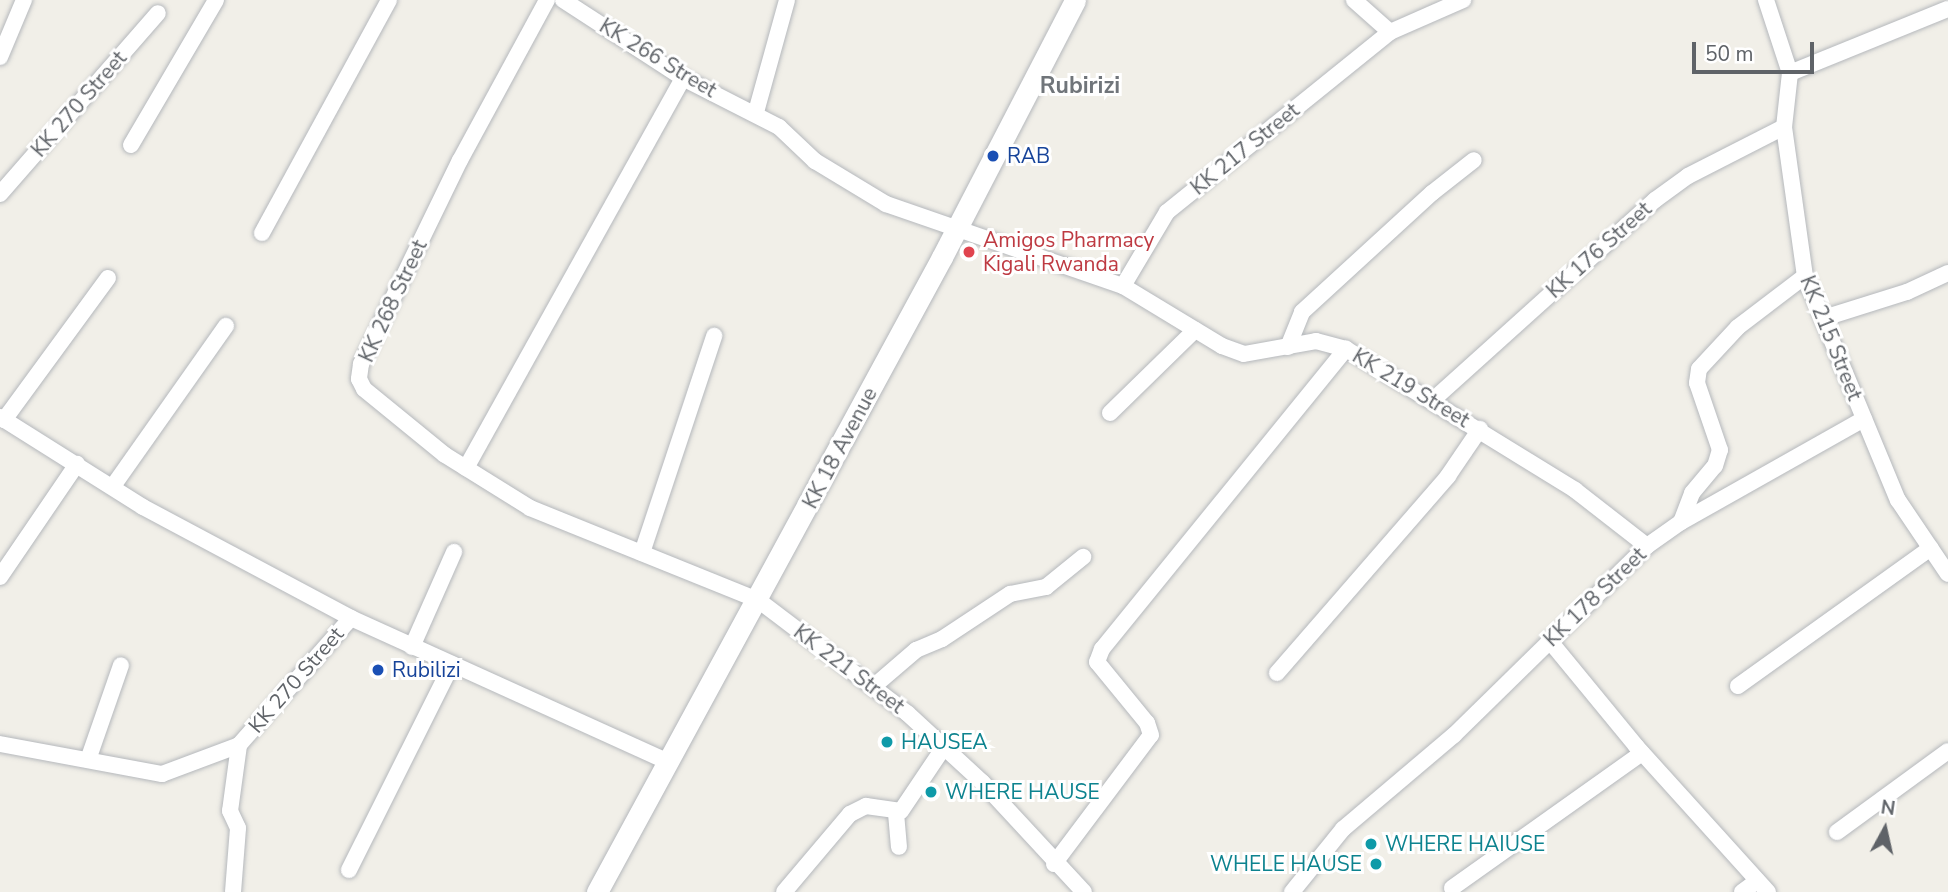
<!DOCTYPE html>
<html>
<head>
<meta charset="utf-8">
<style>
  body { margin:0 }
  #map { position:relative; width:1948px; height:892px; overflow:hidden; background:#f1efe8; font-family:"Nunito Sans",sans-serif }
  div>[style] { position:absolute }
  .roads { filter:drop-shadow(0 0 2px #b5b8bc) drop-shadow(0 0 2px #b5b8bc) }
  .street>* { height:16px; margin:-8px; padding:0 8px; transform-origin:8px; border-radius:8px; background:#fff }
  .secondary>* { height:21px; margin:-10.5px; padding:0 10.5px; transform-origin:10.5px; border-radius:10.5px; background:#fff }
  .dots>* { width:19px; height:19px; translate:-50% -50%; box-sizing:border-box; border:4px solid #fff; border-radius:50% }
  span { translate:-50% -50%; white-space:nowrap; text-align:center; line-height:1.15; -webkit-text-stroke:6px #fff; paint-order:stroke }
  .street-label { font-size:21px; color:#5f6368 }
  .transit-label { font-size:21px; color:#164399 }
  .left { translate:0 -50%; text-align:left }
  .health-label { font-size:21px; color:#be3a42 }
  .culture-label { font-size:21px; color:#0d838f }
  .right { translate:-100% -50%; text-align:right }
  .neighbourhood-label { font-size:23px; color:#70757a; font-weight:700 }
  .north { position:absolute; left:1850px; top:794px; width:70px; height:70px; -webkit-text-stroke:5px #fff; paint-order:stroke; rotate:8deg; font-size:19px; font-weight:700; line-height:28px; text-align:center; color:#5f6368 }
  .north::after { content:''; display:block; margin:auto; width:24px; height:32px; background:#5f6368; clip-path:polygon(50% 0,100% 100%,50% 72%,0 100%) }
  .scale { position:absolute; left:1692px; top:42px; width:122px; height:32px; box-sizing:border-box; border:4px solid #5f6368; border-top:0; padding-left:9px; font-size:21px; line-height:24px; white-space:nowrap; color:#5f6368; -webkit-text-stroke:5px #fff; paint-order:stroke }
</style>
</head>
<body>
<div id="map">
  <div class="roads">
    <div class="street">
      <div style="left:547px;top:0;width:182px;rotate:118.5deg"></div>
      <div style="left:460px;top:160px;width:227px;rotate:115.9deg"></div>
      <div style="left:361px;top:364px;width:15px;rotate:98deg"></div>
      <div style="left:359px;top:379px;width:11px;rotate:63deg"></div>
      <div style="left:364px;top:389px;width:104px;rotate:39.2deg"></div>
      <div style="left:445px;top:455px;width:100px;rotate:31.9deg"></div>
      <div style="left:530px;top:508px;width:246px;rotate:22deg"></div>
      <div style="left:758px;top:600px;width:187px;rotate:37.2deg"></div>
      <div style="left:907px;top:713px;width:102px;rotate:42.6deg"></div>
      <div style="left:982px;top:782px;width:150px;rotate:47.2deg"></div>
      <div style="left:563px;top:0;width:143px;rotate:33deg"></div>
      <div style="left:683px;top:78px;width:108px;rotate:27deg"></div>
      <div style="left:779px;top:127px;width:50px;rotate:43.4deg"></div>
      <div style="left:815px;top:161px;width:83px;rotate:31.2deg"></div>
      <div style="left:886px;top:204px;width:251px;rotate:19.1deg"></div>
      <div style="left:1123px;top:286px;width:116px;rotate:31.2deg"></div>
      <div style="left:1222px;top:346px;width:23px;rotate:20deg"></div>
      <div style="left:1244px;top:354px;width:73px;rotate:-10.2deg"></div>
      <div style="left:1316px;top:341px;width:31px;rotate:15deg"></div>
      <div style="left:1346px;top:349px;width:269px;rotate:31.6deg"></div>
      <div style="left:1575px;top:490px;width:91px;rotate:37.9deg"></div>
      <div style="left:1354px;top:0;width:48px;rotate:41.6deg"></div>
      <div style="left:1766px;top:0;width:77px;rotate:71.8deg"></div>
      <div style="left:1790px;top:73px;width:54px;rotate:96.3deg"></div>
      <div style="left:1784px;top:127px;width:150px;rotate:82deg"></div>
      <div style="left:1805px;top:276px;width:243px;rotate:67.5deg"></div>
      <div style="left:1898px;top:500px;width:89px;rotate:56deg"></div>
      <div style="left:0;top:57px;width:62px;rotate:-67.2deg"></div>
      <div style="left:1790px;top:73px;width:170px;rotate:-22.1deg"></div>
      <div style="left:756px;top:112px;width:116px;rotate:-74.5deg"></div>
      <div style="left:131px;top:145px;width:168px;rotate:-59.6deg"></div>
      <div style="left:0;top:194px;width:240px;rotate:-48.9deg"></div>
      <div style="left:262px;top:233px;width:265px;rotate:-61.4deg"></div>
      <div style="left:1123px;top:286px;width:86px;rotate:-59.3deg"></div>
      <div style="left:1167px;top:212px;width:287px;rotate:-38.9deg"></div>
      <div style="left:1390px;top:32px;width:80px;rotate:-23.7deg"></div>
      <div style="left:1824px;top:318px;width:87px;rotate:-17.4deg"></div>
      <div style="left:1907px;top:292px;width:45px;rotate:-24.9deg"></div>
      <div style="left:1288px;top:347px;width:38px;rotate:-68deg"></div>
      <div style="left:1302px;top:312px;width:176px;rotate:-42.5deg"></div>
      <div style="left:1432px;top:193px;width:53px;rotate:-38.2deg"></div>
      <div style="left:1434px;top:399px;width:297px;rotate:-42deg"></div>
      <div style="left:1655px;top:200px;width:41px;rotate:-36deg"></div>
      <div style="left:1688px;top:176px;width:108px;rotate:-27deg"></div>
      <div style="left:1110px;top:413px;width:119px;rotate:-44.3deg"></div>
      <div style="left:0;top:417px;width:169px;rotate:32.2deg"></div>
      <div style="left:143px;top:507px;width:236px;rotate:28.1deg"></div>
      <div style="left:351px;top:618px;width:350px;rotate:24.4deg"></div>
      <div style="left:4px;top:420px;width:176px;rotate:-53.8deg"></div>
      <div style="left:466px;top:468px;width:446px;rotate:-60.9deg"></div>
      <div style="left:113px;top:486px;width:196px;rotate:-54.8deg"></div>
      <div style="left:1681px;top:522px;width:210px;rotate:-29.4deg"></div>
      <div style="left:642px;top:553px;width:229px;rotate:-71.6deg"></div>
      <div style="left:0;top:577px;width:137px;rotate:-55.7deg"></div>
      <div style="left:1549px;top:640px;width:137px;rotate:50.6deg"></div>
      <div style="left:1636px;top:746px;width:197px;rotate:47.9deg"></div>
      <div style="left:412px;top:647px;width:104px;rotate:-66.1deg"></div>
      <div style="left:1277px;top:673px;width:261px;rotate:-49deg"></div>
      <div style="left:1448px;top:476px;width:57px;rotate:-55.8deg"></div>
      <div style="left:1738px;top:686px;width:237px;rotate:-35.6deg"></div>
      <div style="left:873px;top:687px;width:57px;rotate:-40.7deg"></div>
      <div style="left:916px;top:650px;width:28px;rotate:-23deg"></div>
      <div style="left:942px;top:639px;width:82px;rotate:-33.5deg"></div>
      <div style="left:1010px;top:594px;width:37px;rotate:-11deg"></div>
      <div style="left:1046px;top:587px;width:48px;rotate:-39deg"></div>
      <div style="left:0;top:744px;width:165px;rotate:10.5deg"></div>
      <div style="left:162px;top:774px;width:82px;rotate:-20.6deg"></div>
      <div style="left:239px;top:745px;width:169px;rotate:-48.6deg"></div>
      <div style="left:89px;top:757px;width:97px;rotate:-70.8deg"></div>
      <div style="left:896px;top:813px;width:34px;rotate:85deg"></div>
      <div style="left:1837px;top:832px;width:137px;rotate:-36.1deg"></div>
      <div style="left:1054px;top:864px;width:161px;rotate:-53.1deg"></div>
      <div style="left:1151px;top:735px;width:13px;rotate:-108deg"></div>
      <div style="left:1147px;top:723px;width:79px;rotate:-129.3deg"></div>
      <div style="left:1097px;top:662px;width:14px;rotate:-69deg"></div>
      <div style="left:1102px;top:649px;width:387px;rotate:-50.9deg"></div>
      <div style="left:349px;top:870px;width:230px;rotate:-63.4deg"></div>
      <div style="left:1452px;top:888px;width:233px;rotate:-35.4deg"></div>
      <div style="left:233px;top:892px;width:64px;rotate:-85.5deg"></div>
      <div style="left:238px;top:828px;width:19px;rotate:-115deg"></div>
      <div style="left:230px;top:811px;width:67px;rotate:-82.2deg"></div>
      <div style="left:784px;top:892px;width:102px;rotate:-49.8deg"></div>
      <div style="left:850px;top:814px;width:18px;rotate:-27deg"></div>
      <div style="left:866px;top:806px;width:35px;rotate:8deg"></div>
      <div style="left:901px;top:811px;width:77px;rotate:-56.1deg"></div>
      <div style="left:1292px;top:892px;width:81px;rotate:-51deg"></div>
      <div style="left:1343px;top:829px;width:145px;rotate:-40.3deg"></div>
      <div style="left:1454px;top:735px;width:270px;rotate:-44.4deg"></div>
      <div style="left:1647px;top:546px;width:42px;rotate:-35.2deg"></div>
      <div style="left:1681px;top:522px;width:31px;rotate:-69deg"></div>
      <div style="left:1692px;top:493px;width:35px;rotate:-50deg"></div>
      <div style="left:1715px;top:466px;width:17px;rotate:-73deg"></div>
      <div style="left:1720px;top:450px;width:71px;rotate:-108.9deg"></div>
      <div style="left:1697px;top:383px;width:14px;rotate:-82deg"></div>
      <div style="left:1699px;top:369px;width:57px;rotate:-47.1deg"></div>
      <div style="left:1738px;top:327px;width:84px;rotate:-37.3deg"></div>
      <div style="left:1742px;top:892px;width:19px;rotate:-36deg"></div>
    </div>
    <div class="secondary">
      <div style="left:597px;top:892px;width:723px;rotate:-61.48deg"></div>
      <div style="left:942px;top:257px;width:289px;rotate:-62.6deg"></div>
    </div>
  </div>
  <div class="dots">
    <div style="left:993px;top:156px;background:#1a4fb4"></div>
    <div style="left:969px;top:252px;background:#e0444e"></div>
    <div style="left:378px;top:670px;background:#1a4fb4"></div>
    <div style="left:887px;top:742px;background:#0f9aa8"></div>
    <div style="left:931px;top:792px;background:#0f9aa8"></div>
    <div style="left:1371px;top:844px;background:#0f9aa8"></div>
    <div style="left:1376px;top:864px;background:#0f9aa8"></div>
  </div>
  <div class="street-label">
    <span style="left:658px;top:58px;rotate:31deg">KK 266 Street</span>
    <span style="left:79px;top:104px;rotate:-49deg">KK 270 Street</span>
    <span style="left:1245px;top:149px;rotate:-39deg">KK 217 Street</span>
    <span style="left:1599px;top:250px;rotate:-42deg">KK 176 Street</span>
    <span style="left:393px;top:301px;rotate:-65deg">KK 268 Street</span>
    <span style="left:1831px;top:338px;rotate:68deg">KK 215 Street</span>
    <span style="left:1411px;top:388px;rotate:31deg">KK 219 Street</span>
    <span style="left:840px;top:448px;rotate:-62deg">KK 18 Avenue</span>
    <span style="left:1595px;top:597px;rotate:-44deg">KK 178 Street</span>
    <span style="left:849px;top:669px;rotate:37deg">KK 221 Street</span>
    <span style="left:296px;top:680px;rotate:-49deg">KK 270 Street</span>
  </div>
  <div class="transit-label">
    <span class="left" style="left:1007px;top:156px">RAB</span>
    <span class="left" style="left:392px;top:670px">Rubilizi</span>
  </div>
  <div class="health-label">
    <span class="left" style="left:983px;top:252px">Amigos Pharmacy<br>Kigali Rwanda</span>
  </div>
  <div class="culture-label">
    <span class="left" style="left:901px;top:742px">HAUSEA</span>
    <span class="left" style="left:945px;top:792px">WHERE HAUSE</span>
    <span class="left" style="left:1385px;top:844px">WHERE HAIUSE</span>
    <span class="right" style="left:1362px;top:864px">WHELE HAUSE</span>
  </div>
  <div class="neighbourhood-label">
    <span style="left:1080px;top:86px">Rubirizi</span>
  </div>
  <div class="north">N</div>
  <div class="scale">50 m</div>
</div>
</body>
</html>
